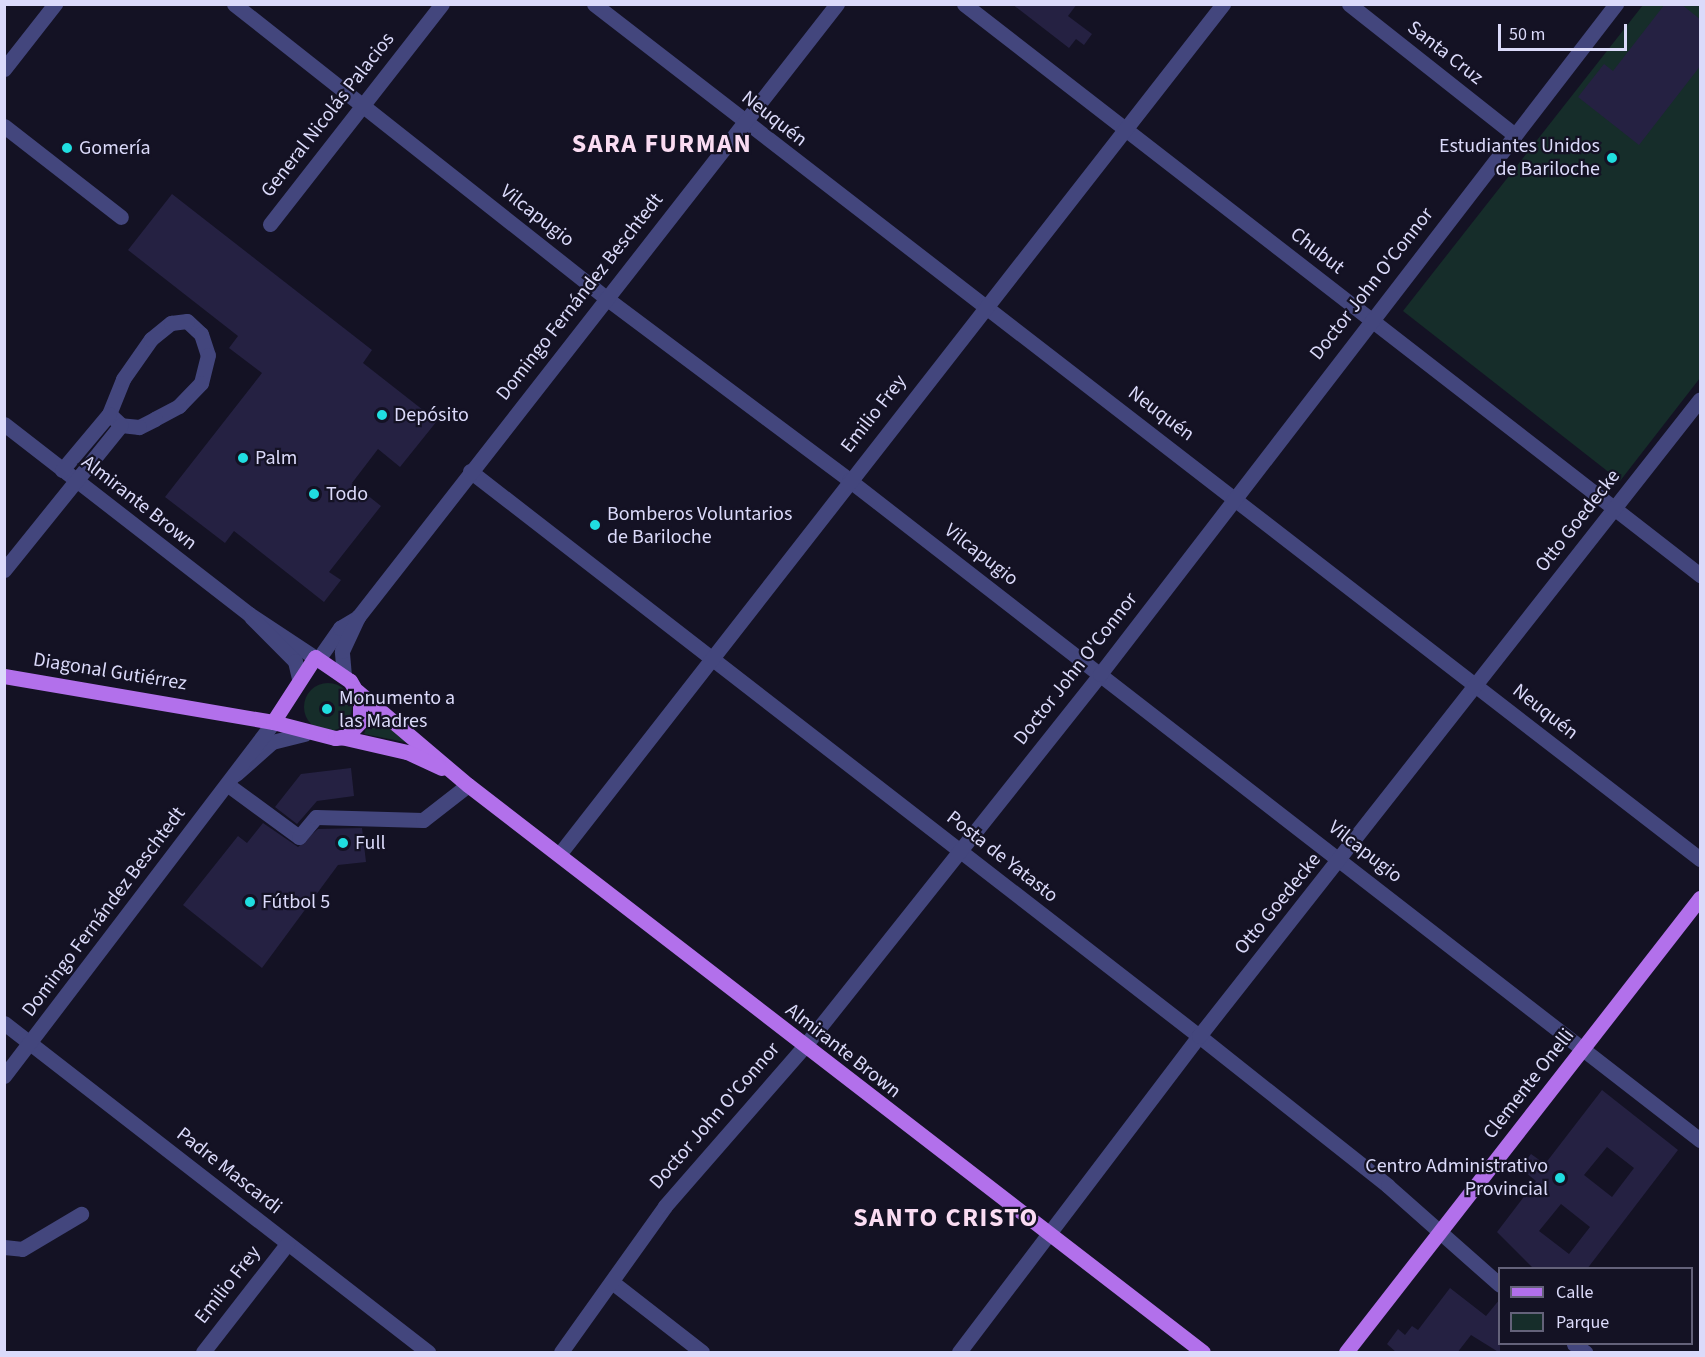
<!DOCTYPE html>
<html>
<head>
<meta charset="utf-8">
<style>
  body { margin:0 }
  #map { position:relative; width:1705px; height:1357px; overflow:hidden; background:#141224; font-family:"Source Sans 3",sans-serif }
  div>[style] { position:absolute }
  .green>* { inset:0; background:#162d2a }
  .round { border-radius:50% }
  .building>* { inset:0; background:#252142 }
  .minor>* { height:15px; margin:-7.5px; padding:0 7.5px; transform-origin:7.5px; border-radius:7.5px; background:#43467d }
  .major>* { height:15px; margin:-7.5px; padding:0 7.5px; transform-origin:7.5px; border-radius:7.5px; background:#b270eb }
  .dots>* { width:16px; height:16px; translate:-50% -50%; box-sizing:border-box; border:3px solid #141224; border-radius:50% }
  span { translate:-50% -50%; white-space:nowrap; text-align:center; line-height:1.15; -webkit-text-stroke:4.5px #141224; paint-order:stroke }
  .street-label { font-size:20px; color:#dbdafa }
  .poi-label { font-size:20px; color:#dbdafa }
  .right { translate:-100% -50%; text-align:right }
  .left { translate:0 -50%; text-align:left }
  .district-label { font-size:26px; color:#fadcf2; font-weight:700; letter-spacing:1.5px }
  .frame { position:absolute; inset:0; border:6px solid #dbdafa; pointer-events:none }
  .legend { position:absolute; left:1498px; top:1267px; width:195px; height:78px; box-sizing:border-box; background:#141224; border:2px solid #64627a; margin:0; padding:8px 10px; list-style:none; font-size:18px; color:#dbdafa }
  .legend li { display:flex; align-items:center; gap:12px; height:30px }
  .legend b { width:30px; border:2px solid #64627a }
  .scale { position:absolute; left:1498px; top:24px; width:129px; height:27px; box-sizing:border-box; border:3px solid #dbdafa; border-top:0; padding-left:8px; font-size:18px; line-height:21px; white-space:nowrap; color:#dbdafa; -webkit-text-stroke:4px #141224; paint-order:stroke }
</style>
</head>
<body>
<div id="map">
  <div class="green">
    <div style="clip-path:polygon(1643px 5px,1700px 5px,1700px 378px,1620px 481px,1403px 311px)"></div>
    <div class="round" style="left:304px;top:683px;width:48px;height:48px"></div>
    <div style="clip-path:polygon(372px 712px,410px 743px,364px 734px)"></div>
  </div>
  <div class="building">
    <div style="clip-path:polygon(1012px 4px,1077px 4px,1068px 16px,1092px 34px,1084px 45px,1076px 39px,1069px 48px)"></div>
    <div style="clip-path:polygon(1665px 4px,1681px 4px,1701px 20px,1701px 65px,1639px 145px,1578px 97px,1604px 64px,1613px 71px)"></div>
    <div style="clip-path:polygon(172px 194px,372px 350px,363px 363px,437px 421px,400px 467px,378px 449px,352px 483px,381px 506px,329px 572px,341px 580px,324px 602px,234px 531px,225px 543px,165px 497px,262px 373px,229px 348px,238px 336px,128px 250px)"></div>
    <div style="clip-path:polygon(351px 768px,354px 796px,317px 801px,297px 824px,275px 807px,301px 774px)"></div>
    <div style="clip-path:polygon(263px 823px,298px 847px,318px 829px,362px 828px,366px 862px,338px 865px,262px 968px,183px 905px,238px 836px,247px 843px)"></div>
    <div style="clip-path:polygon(evenodd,1602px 1090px,1678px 1150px,1587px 1269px,1534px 1269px,1497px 1232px,1536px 1181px,1520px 1168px,1531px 1154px,1545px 1164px,1602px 1090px,1607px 1147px,1634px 1168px,1612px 1197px,1584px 1175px,1607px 1147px,1602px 1090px,1561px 1204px,1590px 1227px,1569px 1254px,1539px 1231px,1561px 1204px)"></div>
    <div style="clip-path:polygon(1450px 1288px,1486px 1316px,1500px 1299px,1500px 1353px,1471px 1335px,1457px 1353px,1397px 1353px,1387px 1344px,1398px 1329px,1405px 1335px,1412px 1326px,1418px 1330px)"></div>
  </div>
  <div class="minor">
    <div style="left:234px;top:4px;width:474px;rotate:38.3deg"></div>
    <div style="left:606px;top:298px;width:304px;rotate:36.8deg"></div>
    <div style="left:849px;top:480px;width:1077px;rotate:37.8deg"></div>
    <div style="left:594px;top:4px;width:1398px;rotate:37.71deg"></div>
    <div style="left:964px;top:4px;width:932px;rotate:37.8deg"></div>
    <div style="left:1349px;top:4px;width:211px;rotate:38.3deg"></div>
    <div style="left:4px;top:69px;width:83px;rotate:-51.9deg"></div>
    <div style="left:4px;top:126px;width:148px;rotate:37.9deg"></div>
    <div style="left:270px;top:224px;width:279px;rotate:-52deg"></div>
    <div style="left:187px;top:321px;width:19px;rotate:43deg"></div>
    <div style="left:201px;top:334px;width:22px;rotate:72deg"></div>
    <div style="left:208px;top:355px;width:29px;rotate:104deg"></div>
    <div style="left:201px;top:383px;width:32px;rotate:134deg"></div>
    <div style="left:179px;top:406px;width:27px;rotate:152deg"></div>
    <div style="left:155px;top:419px;width:18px;rotate:153deg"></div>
    <div style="left:139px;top:427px;width:18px;rotate:-174deg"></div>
    <div style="left:121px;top:425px;width:16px;rotate:-137deg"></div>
    <div style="left:109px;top:414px;width:38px;rotate:-68deg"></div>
    <div style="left:123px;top:379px;width:49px;rotate:-55deg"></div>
    <div style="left:151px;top:339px;width:26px;rotate:-39deg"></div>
    <div style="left:171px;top:323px;width:16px;rotate:-7deg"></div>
    <div style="left:4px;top:424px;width:310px;rotate:37.8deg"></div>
    <div style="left:249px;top:614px;width:78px;rotate:33.5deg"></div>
    <div style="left:62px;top:470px;width:73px;rotate:-50deg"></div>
    <div style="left:470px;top:471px;width:922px;rotate:37.78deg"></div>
    <div style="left:1199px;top:1036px;width:241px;rotate:38.4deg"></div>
    <div style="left:1388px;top:1186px;width:149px;rotate:41.5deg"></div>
    <div style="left:4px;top:570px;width:186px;rotate:-51.1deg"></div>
    <div style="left:251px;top:617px;width:62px;rotate:45deg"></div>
    <div style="left:295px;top:661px;width:18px;rotate:77deg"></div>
    <div style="left:319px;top:658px;width:37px;rotate:-55deg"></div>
    <div style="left:340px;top:628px;width:21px;rotate:-31deg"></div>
    <div style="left:358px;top:617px;width:778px;rotate:-52deg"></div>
    <div style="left:344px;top:676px;width:25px;rotate:-95deg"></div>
    <div style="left:342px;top:651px;width:38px;rotate:-65deg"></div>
    <div style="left:236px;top:774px;width:48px;rotate:-41.6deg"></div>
    <div style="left:272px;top:742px;width:33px;rotate:-14deg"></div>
    <div style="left:228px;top:785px;width:88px;rotate:36.2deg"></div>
    <div style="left:299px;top:837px;width:26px;rotate:-50deg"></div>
    <div style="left:316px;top:817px;width:107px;rotate:1.6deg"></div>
    <div style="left:423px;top:820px;width:57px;rotate:-37.9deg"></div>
    <div style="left:561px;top:852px;width:1076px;rotate:-52.02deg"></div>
    <div style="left:4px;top:1023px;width:537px;rotate:37.81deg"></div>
    <div style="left:4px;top:1076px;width:444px;rotate:-52.7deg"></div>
    <div style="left:4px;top:1247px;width:18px;rotate:6deg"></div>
    <div style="left:22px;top:1249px;width:69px;rotate:-30.7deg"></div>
    <div style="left:612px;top:1282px;width:114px;rotate:37.9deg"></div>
    <div style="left:1574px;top:1344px;width:14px;rotate:36deg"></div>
    <div style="left:203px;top:1352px;width:137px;rotate:-52.1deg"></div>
    <div style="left:561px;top:1352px;width:179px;rotate:-54.5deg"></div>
    <div style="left:665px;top:1206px;width:210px;rotate:-48.9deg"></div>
    <div style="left:803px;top:1048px;width:478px;rotate:-51.5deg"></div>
    <div style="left:1100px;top:674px;width:846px;rotate:-52.4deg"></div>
    <div style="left:959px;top:1352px;width:397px;rotate:-52.8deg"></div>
    <div style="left:1199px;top:1036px;width:810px;rotate:-51.81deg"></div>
  </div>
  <div class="major">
    <div style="left:4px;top:676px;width:273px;rotate:9.7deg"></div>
    <div style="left:273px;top:722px;width:64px;rotate:14.5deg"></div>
    <div style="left:335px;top:738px;width:11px;rotate:-5deg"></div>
    <div style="left:346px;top:737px;width:21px;rotate:-47deg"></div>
    <div style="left:360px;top:722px;width:24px;rotate:-90deg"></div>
    <div style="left:360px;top:698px;width:20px;rotate:-120deg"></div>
    <div style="left:350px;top:681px;width:42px;rotate:-145.6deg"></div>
    <div style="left:315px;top:657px;width:77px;rotate:122.9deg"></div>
    <div style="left:357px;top:691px;width:145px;rotate:40.3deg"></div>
    <div style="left:468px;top:785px;width:928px;rotate:37.65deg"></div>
    <div style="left:341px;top:737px;width:68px;rotate:12.8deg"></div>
    <div style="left:407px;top:752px;width:38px;rotate:25deg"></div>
    <div style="left:1346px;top:1352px;width:576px;rotate:-52.06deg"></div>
  </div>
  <div class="dots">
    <div style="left:67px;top:148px;background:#20dee0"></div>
    <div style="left:1612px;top:158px;background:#20dee0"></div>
    <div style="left:382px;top:415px;background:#20dee0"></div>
    <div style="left:243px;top:458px;background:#20dee0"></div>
    <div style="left:314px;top:494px;background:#20dee0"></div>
    <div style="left:595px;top:525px;background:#20dee0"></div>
    <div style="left:327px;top:709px;background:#20dee0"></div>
    <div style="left:343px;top:843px;background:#20dee0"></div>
    <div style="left:250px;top:902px;background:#20dee0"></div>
    <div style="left:1560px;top:1178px;background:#20dee0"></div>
  </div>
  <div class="street-label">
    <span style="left:1445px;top:53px;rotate:38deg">Santa Cruz</span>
    <span style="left:328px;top:115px;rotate:-52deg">General Nicolás Palacios</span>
    <span style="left:774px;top:119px;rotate:38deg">Neuquén</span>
    <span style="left:537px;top:216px;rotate:38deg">Vilcapugio</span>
    <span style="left:1317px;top:251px;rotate:38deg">Chubut</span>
    <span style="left:1372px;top:284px;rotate:-52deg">Doctor John O'Connor</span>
    <span style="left:580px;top:297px;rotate:-52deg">Domingo Fernández Beschtedt</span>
    <span style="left:874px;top:414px;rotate:-52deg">Emilio Frey</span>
    <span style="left:1161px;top:414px;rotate:37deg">Neuquén</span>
    <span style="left:139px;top:503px;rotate:38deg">Almirante Brown</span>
    <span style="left:1578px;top:521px;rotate:-52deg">Otto Goedecke</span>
    <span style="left:981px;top:555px;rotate:38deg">Vilcapugio</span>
    <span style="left:1076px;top:669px;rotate:-52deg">Doctor John O'Connor</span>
    <span style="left:110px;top:672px;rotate:9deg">Diagonal Gutiérrez</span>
    <span style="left:1545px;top:712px;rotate:38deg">Neuquén</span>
    <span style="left:1365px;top:852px;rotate:38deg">Vilcapugio</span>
    <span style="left:1002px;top:857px;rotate:38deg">Posta de Yatasto</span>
    <span style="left:1278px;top:904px;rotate:-51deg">Otto Goedecke</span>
    <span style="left:104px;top:912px;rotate:-53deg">Domingo Fernández Beschtedt</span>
    <span style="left:843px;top:1051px;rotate:38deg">Almirante Brown</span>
    <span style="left:1529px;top:1084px;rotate:-52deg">Clemente Onelli</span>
    <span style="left:715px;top:1116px;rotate:-49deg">Doctor John O'Connor</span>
    <span style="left:229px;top:1171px;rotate:38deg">Padre Mascardi</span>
    <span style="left:228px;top:1285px;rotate:-52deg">Emilio Frey</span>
  </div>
  <div class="poi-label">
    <span class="right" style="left:1600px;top:158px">Estudiantes Unidos<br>de Bariloche</span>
    <span class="left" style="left:79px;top:148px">Gomería</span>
    <span class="left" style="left:394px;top:415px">Depósito</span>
    <span class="left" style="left:255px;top:458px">Palm</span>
    <span class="left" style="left:326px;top:494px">Todo</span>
    <span class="left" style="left:607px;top:526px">Bomberos Voluntarios<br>de Bariloche</span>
    <span class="left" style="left:339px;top:710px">Monumento a<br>las Madres</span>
    <span class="left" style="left:355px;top:843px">Full</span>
    <span class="left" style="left:262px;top:902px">Fútbol 5</span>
    <span class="right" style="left:1548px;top:1178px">Centro Administrativo<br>Provincial</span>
  </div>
  <div class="district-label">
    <span style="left:662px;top:144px">SARA FURMAN</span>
    <span style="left:946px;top:1218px">SANTO CRISTO</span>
  </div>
  <div class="frame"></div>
  <ul class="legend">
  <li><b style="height:8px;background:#b270eb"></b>Calle</li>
  <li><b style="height:16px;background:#162d2a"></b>Parque</li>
  </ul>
  <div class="scale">50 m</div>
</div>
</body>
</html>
